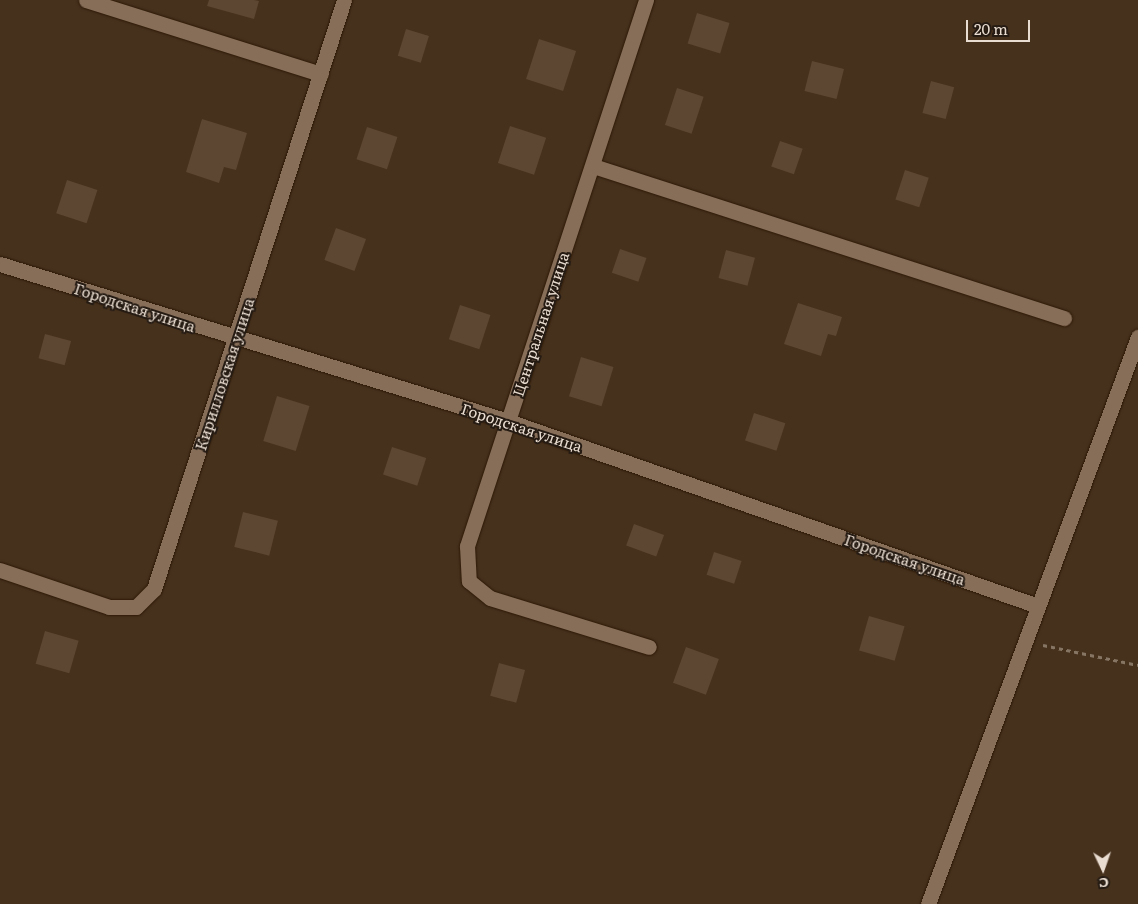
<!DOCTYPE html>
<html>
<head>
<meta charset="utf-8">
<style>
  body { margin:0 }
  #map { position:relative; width:1138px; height:904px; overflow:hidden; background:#46311d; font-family:Literata,serif }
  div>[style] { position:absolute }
  .building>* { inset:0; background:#5d4632; transform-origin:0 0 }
  .path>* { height:3px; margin-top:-1.5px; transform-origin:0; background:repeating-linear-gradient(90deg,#877564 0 4px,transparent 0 8px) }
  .roads { filter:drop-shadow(0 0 1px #2c1805) drop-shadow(0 0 1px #2c1805) }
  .minor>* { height:15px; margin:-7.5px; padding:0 7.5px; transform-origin:7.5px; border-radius:7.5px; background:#876e59 }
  span { translate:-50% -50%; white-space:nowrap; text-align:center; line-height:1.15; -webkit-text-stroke:4px #251b13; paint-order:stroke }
  .street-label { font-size:15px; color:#e9dcd0 }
  .north { position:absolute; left:1078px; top:844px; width:50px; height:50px; -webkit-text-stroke:4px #251b13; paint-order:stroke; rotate:177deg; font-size:14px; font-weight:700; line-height:20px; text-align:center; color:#e9dcd0 }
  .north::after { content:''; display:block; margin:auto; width:18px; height:22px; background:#e9dcd0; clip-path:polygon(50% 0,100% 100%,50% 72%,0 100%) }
  .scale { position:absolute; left:966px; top:20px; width:64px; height:22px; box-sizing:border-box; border:2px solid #e9dcd0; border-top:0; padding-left:6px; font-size:15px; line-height:18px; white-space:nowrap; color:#e9dcd0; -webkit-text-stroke:4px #251b13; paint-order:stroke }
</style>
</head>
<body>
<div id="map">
  <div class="building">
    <div style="clip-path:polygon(209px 0,254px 0,259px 1px,254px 19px,207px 6px)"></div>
    <div style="left:697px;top:13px;width:34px;height:32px;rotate:17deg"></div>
    <div style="left:406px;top:29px;width:24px;height:28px;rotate:17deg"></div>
    <div style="left:539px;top:39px;width:39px;height:42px;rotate:18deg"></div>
    <div style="left:812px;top:61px;width:33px;height:31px;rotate:14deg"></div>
    <div style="left:931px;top:81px;width:24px;height:33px;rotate:15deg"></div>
    <div style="left:677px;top:88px;width:28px;height:39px;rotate:18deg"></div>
    <div style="clip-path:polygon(202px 119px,247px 133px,236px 170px,224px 167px,219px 183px,186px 172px)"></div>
    <div style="left:510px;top:126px;width:38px;height:39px;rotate:18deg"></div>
    <div style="left:367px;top:127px;width:32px;height:34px;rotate:18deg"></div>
    <div style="left:780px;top:141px;width:24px;height:27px;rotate:19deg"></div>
    <div style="left:905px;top:170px;width:25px;height:31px;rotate:18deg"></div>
    <div style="left:67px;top:180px;width:32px;height:35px;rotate:18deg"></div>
    <div style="left:336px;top:228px;width:32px;height:34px;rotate:20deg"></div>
    <div style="left:620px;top:249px;width:28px;height:25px;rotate:19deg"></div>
    <div style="left:726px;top:250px;width:30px;height:29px;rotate:15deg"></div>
    <div style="clip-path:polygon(798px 303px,842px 317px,836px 336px,828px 334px,821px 356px,784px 344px)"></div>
    <div style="left:460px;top:305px;width:32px;height:36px;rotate:18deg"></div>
    <div style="left:45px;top:334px;width:27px;height:25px;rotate:15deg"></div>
    <div style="left:581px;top:357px;width:34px;height:41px;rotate:17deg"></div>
    <div style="left:277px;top:396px;width:34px;height:47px;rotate:17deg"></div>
    <div style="left:754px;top:413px;width:33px;height:29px;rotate:18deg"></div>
    <div style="left:392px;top:447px;width:36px;height:29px;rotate:18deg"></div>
    <div style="left:243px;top:512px;width:36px;height:36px;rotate:14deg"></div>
    <div style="left:634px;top:524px;width:32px;height:23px;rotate:20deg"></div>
    <div style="left:714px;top:552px;width:29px;height:24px;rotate:18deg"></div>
    <div style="left:869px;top:616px;width:37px;height:36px;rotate:16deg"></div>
    <div style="left:45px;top:631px;width:35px;height:34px;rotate:16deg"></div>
    <div style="left:686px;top:647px;width:35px;height:38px;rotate:20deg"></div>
    <div style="left:499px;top:663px;width:27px;height:34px;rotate:15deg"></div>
  </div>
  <div class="path">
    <div style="left:1043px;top:645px;width:97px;rotate:11.9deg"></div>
  </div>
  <div class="roads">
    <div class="minor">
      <div style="left:86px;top:0;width:246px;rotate:17.5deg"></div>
      <div style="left:646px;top:0;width:575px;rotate:108.15deg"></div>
      <div style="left:467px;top:546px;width:35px;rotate:87deg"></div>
      <div style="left:469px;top:581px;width:27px;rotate:39deg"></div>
      <div style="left:490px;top:598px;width:166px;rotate:17.1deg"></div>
      <div style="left:593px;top:166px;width:495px;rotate:17.9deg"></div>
      <div style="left:0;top:264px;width:532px;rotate:17.17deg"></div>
      <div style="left:508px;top:421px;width:561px;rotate:19.24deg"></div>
      <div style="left:0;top:570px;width:115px;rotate:18.7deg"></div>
      <div style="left:109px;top:607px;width:27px"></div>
      <div style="left:136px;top:607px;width:25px;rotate:-45deg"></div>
      <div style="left:154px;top:589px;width:619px;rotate:-72.12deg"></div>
      <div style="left:928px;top:904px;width:605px;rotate:-69.68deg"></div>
    </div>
  </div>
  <div class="street-label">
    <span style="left:135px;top:307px;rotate:18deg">Городская улица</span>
    <span style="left:540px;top:324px;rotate:-72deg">Центральная улица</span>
    <span style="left:224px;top:374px;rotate:-72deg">Кирилловская улица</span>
    <span style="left:522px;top:427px;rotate:18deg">Городская улица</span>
    <span style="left:905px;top:559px;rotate:19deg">Городская улица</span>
  </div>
  <div class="north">С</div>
  <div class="scale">20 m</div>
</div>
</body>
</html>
